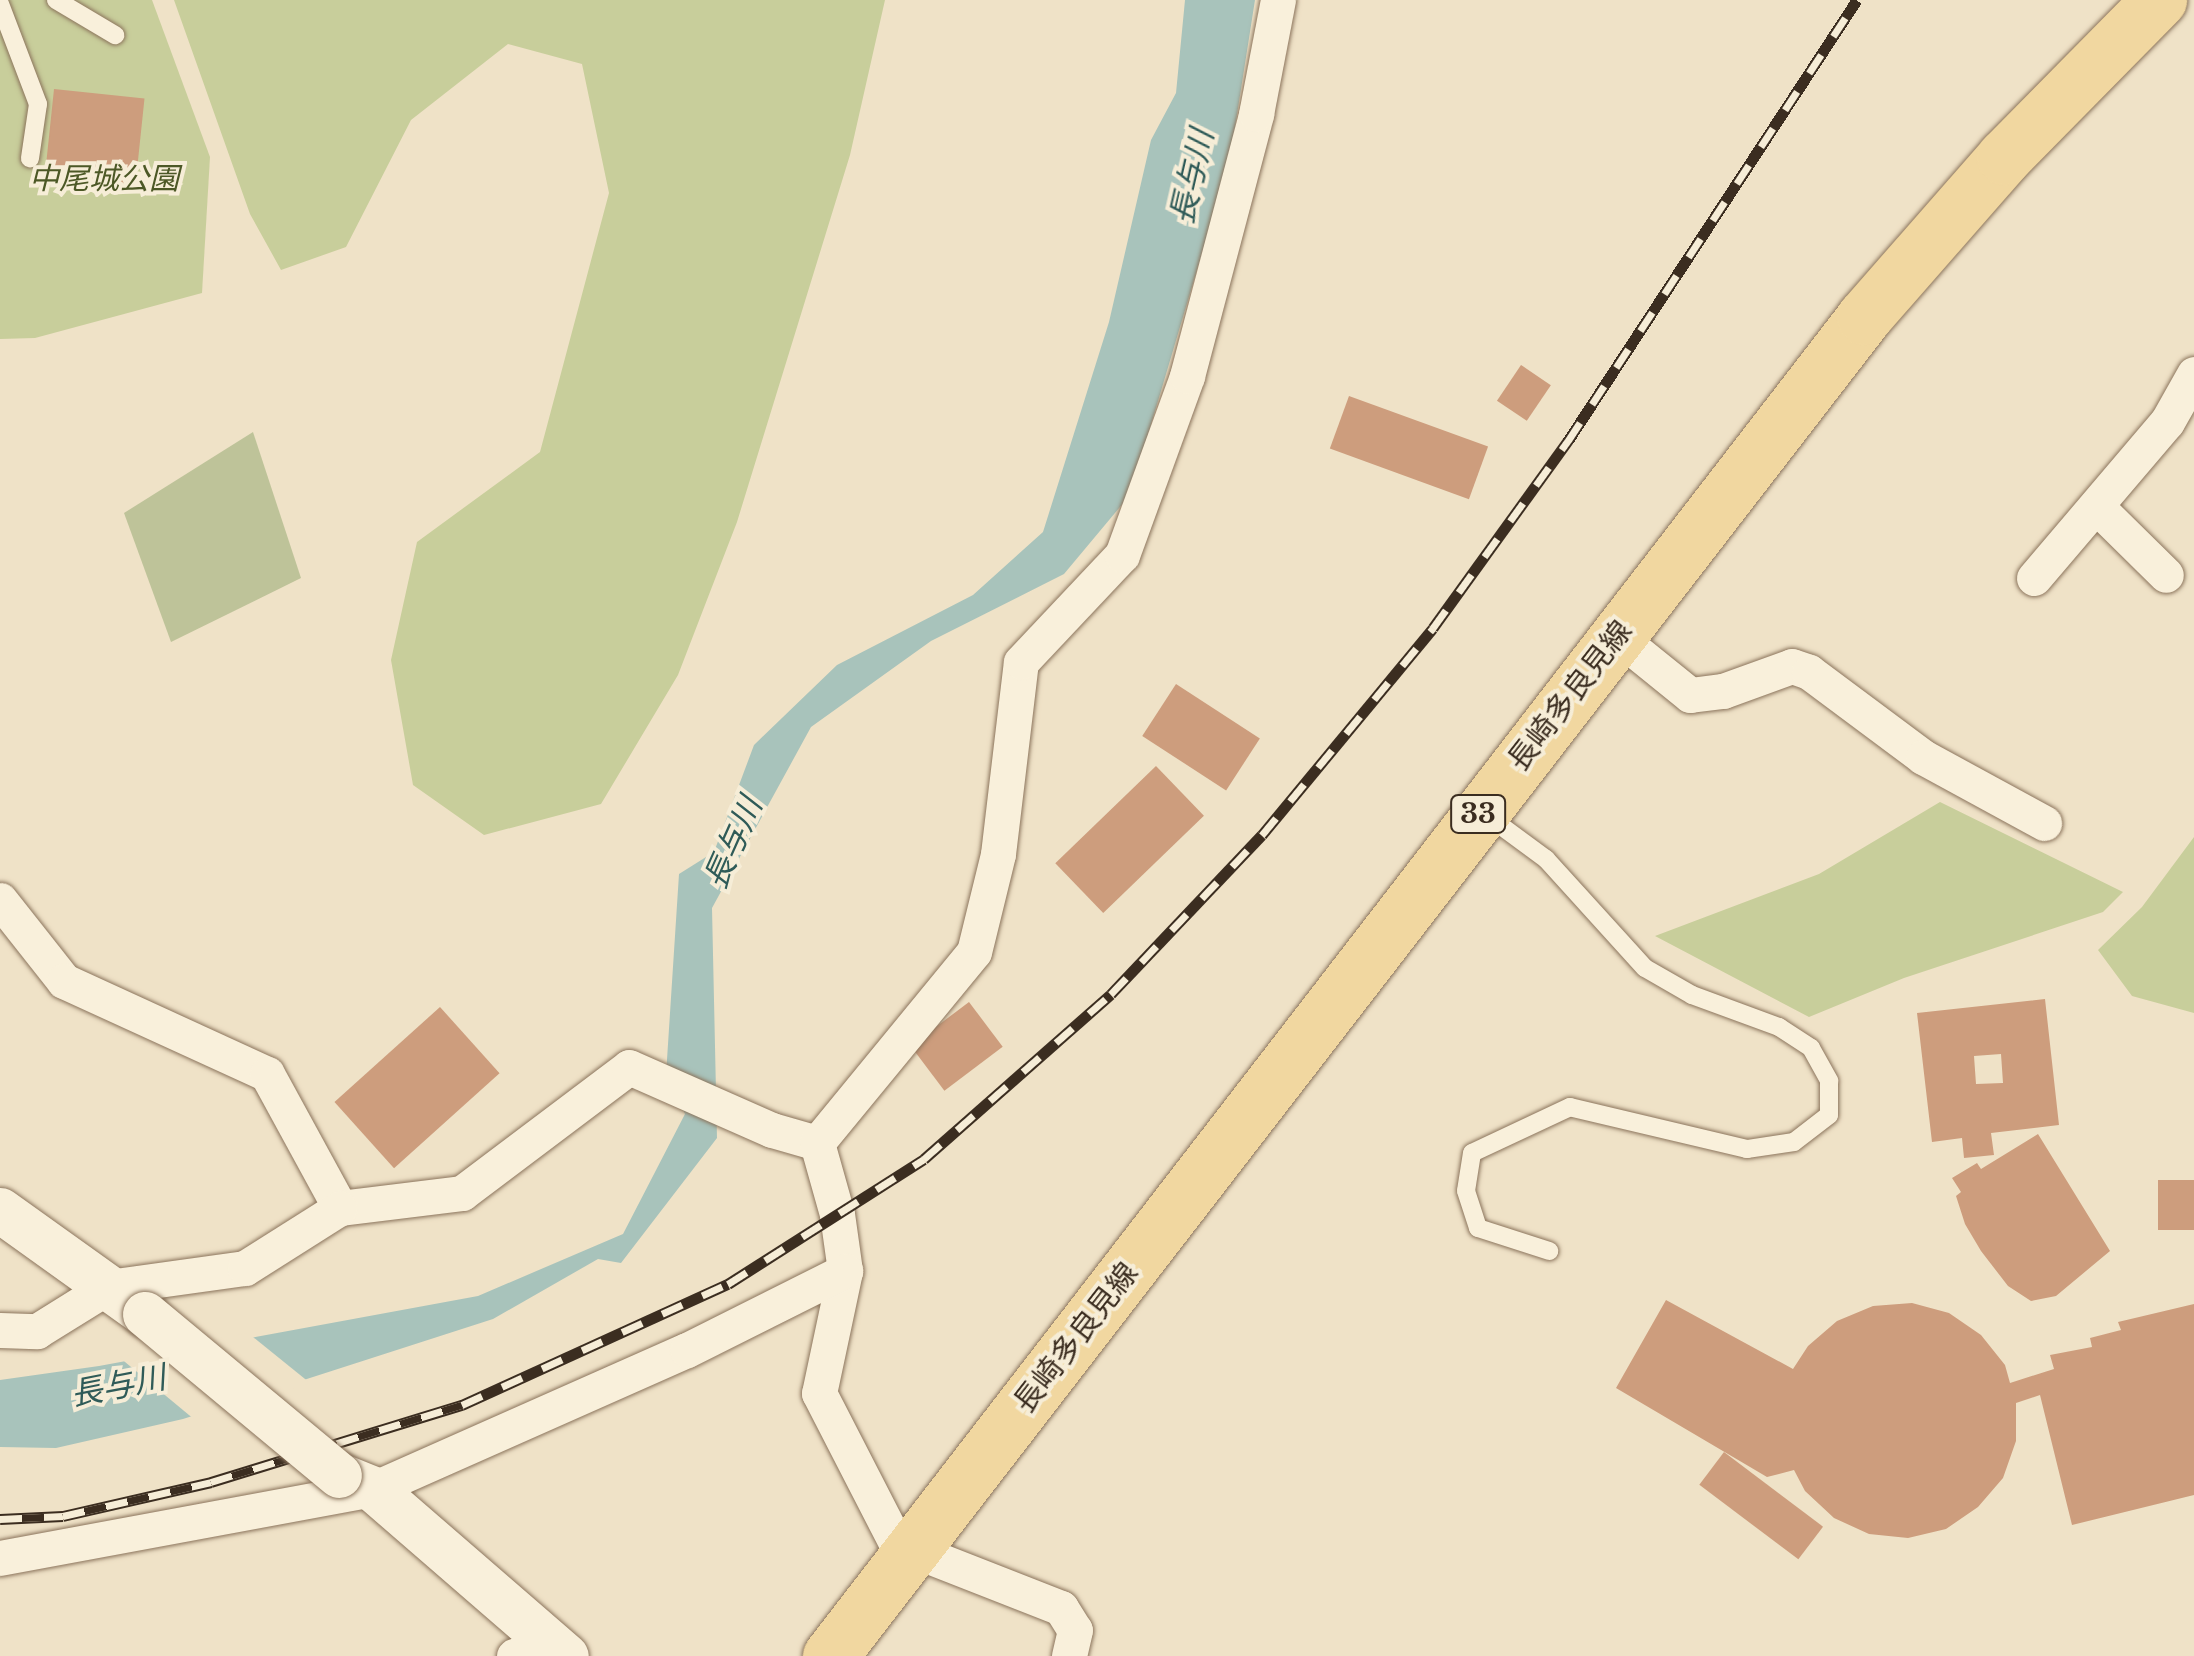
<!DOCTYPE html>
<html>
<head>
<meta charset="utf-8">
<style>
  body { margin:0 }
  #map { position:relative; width:2194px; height:1656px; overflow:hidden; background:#efe2c7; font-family:"Libre Baskerville","Noto Sans JP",serif }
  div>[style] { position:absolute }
  .green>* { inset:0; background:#c8ce9b }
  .cemetery>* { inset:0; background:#bec399 }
  .water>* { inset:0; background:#a8c3bb }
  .pier>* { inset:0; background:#efe2c7 }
  .building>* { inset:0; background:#cd9d7d; transform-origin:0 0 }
  .roads { filter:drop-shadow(0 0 2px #8b745c) drop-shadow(0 0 2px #8b745c) }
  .service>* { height:18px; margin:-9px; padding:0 9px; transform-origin:9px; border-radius:9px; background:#f9f0db }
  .minor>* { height:35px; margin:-17.5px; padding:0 17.5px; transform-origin:17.5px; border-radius:17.5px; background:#f9f0db }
  .tertiary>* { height:45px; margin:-22.5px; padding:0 22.5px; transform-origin:22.5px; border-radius:22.5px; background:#f9f0db }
  .primary>* { height:55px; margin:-27.5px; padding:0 27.5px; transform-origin:27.5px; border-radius:27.5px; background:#f1d7a0 }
  .rail>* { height:11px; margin-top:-5.5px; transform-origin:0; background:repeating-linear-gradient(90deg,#f6edd7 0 22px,#3b2d20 0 44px); box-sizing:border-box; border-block:2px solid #3b2d20 }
  .bridges { filter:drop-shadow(0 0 2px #8b745c) drop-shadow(0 0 2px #8b745c) }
  .tertiary-bridge>* { height:45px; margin:-22.5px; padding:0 22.5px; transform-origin:22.5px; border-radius:22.5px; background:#f9f0db }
  span { translate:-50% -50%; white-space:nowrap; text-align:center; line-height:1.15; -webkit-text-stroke:8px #f6edd7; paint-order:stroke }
  .shield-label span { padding:2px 8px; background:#f6edd7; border:2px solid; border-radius:8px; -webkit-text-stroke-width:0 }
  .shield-label { font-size:28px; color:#3b2d20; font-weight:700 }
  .park-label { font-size:30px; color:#4c5826; font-style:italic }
  .street-label { font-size:30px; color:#3b2d20 }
  .water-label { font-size:32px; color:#2f5b58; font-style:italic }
</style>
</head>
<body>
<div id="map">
  <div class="green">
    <div style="clip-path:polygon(0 0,152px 0,210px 157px,202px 293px,35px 338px,0 339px)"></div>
    <div style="clip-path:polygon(174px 0,885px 0,850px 155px,737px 522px,678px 675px,601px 804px,484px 835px,413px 785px,391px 660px,417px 542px,540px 452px,609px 193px,582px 64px,508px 44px,411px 120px,346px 247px,281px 270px,250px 214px)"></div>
    <div style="clip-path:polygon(1940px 802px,2123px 892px,2103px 912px,1904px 978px,1809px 1017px,1655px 936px,1819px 874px)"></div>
    <div style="clip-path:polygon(2194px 837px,2194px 1013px,2132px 996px,2098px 950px,2142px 907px)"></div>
  </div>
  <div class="cemetery">
    <div style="clip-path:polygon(253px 432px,301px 578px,171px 642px,124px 513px)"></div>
  </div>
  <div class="water">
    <div style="clip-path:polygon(1185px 0,1255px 0,1230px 159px,1130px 495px,1064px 574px,931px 641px,811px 727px,712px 908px,717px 1138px,621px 1263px,598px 1259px,493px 1319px,183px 1419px,56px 1448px,0 1447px,0 1380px,99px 1366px,478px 1296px,623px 1234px,685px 1114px,666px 1075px,679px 874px,714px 852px,754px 745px,837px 665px,973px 595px,1043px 532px,1109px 322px,1151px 140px,1176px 93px)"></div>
  </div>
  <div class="pier">
    <div style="clip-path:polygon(248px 1333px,310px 1383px,195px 1420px,119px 1357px)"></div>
  </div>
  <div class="building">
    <div style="left:54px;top:89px;width:91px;height:88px;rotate:6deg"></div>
    <div style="left:1521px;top:365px;width:36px;height:43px;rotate:34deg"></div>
    <div style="left:1349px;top:396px;width:148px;height:56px;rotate:20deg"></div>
    <div style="left:1176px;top:684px;width:100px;height:62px;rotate:33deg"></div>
    <div style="left:1156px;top:766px;width:69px;height:140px;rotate:46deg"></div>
    <div style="clip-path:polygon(evenodd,2045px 999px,2059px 1125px,1991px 1133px,1994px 1155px,1964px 1158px,1962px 1138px,1932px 1142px,1917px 1013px,2045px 999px,2001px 1054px,2003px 1083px,1976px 1084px,1974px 1056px,2001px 1054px)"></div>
    <div style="left:969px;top:1002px;width:56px;height:73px;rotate:53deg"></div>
    <div style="left:440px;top:1007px;width:89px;height:142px;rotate:48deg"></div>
    <div style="clip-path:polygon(2038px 1134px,2110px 1251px,2056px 1296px,2031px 1301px,2008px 1286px,1981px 1251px,1965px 1224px,1956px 1196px,1961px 1192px,1952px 1178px,1977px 1163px,1981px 1169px)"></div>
    <div style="left:2158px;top:1180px;width:36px;height:50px"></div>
    <div style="clip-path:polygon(1666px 1300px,1793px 1369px,1808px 1346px,1837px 1321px,1873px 1306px,1912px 1303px,1949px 1313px,1981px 1335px,2005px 1365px,2010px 1383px,2054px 1369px,2050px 1355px,2092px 1347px,2090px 1338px,2121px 1330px,2118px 1322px,2194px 1304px,2194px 1495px,2072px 1525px,2040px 1395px,2016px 1403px,2016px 1441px,2003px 1478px,1978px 1507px,1946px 1529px,1908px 1538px,1869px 1534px,1834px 1518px,1805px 1491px,1794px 1470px,1767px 1477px,1616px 1388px)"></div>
    <div style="left:1724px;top:1452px;width:124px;height:41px;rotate:37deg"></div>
  </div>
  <div class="roads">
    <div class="service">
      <div style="left:56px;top:0;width:69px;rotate:30.7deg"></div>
      <div style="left:0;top:4px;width:107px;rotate:69.2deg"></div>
      <div style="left:38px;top:104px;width:55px;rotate:98.4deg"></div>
      <div style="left:1485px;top:814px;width:76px;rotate:36.4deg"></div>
      <div style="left:1546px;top:859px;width:147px;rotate:47.8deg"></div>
      <div style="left:1645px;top:968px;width:54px;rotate:29.9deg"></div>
      <div style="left:1692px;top:995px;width:93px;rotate:20.2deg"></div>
      <div style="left:1779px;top:1027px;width:38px;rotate:33deg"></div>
      <div style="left:1811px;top:1048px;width:38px;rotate:61deg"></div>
      <div style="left:1829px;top:1081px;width:34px;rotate:90deg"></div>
      <div style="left:1829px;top:1115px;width:44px;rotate:142.4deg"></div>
      <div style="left:1794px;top:1142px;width:48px;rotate:171.5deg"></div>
      <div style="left:1747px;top:1149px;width:182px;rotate:-166.7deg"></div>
      <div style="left:1570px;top:1107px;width:108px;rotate:154.9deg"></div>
      <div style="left:1472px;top:1153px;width:38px;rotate:99deg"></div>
      <div style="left:1466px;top:1191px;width:39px;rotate:72deg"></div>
      <div style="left:1478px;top:1228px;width:75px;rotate:17.9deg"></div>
    </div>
    <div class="minor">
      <div style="left:2096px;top:506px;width:98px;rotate:44.6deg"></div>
      <div style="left:2034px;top:578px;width:205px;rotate:-49.6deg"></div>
      <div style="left:2167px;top:422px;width:55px;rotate:-60.6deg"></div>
      <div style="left:1617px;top:636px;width:94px;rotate:38.9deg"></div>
      <div style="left:1690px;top:695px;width:33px;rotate:-7deg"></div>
      <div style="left:1723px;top:691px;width:73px;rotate:-19.9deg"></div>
      <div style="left:1792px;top:666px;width:18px;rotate:19deg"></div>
      <div style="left:1809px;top:672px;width:142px;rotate:36.7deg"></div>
      <div style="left:1923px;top:757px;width:138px;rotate:28.6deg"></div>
      <div style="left:0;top:900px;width:103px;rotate:51.7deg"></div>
      <div style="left:64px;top:981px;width:223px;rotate:24.6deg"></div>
      <div style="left:267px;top:1074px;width:153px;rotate:61.4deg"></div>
      <div style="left:340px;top:1208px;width:123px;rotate:-7deg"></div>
      <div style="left:462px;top:1193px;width:209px;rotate:-37deg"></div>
      <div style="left:629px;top:1067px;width:156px;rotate:23.8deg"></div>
      <div style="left:772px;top:1130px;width:47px;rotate:16.1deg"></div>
      <div style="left:817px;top:1143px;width:247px;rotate:-50.6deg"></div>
      <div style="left:974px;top:952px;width:101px;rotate:-76.2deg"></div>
      <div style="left:998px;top:854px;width:193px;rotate:-83.2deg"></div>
      <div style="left:1021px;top:662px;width:147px;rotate:-46.7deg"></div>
      <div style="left:1122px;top:555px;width:190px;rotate:-70deg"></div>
      <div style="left:1187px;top:376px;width:271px;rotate:-75.2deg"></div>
      <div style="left:1256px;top:114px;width:116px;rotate:-79.1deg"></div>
      <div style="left:817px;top:1143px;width:74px;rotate:74.3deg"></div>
      <div style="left:837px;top:1214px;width:58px;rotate:82deg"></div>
      <div style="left:845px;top:1271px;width:125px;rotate:102deg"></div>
      <div style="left:819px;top:1393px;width:188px;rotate:62.8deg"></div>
      <div style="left:0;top:1330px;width:37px;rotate:2deg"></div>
      <div style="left:37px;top:1331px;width:84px;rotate:-31.8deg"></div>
      <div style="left:108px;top:1287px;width:138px;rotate:-7.9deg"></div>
      <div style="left:245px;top:1268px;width:112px;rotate:-32.3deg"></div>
      <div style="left:913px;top:1550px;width:159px;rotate:21.4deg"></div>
      <div style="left:1061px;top:1608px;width:26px;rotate:58deg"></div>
      <div style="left:1075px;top:1630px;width:27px;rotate:103deg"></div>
      <div style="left:0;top:1558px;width:379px;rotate:-10.5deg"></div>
      <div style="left:373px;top:1489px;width:343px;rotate:-23.9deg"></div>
      <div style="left:687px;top:1350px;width:177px;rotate:-26.6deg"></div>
      <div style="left:514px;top:1656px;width:39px;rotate:-18deg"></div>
    </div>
    <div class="tertiary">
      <div style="left:0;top:1210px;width:178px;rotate:35.6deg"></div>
      <div style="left:339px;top:1475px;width:37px;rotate:22deg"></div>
      <div style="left:373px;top:1489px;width:255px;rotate:40.9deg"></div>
    </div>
    <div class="primary">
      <div style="left:830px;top:1656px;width:1692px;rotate:-52.32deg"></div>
      <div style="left:1864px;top:317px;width:213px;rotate:-48.8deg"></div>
      <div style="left:2004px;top:157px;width:221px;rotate:-45.4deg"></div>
    </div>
  </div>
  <div class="rail">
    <div style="left:0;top:1519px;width:63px;rotate:-2.7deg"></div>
    <div style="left:63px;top:1516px;width:152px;rotate:-12.9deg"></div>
    <div style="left:211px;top:1482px;width:263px;rotate:-17.1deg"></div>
    <div style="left:462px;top:1405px;width:292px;rotate:-24.5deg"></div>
    <div style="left:728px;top:1284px;width:232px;rotate:-32.5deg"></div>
    <div style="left:924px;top:1159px;width:249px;rotate:-41.4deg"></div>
    <div style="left:1111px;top:994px;width:219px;rotate:-46.5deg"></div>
    <div style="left:1262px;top:835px;width:268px;rotate:-50.4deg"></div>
    <div style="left:1433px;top:628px;width:231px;rotate:-54.2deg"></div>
    <div style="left:1568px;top:441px;width:527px;rotate:-56.76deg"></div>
  </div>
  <div class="bridges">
    <div class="tertiary-bridge">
      <div style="left:145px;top:1314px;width:252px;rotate:39.7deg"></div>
    </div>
  </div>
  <div class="shield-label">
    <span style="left:1478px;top:814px">33</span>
  </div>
  <div class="park-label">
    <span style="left:104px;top:179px">中尾城公園</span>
  </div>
  <div class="street-label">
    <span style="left:1570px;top:696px;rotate:-52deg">長崎多良見線</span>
    <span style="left:1076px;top:1338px;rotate:-52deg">長崎多良見線</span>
  </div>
  <div class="water-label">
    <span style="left:1192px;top:177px;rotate:-77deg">長与川</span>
    <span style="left:733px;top:843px;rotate:-66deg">長与川</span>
    <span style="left:118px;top:1386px;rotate:-11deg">長与川</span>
  </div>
</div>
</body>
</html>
